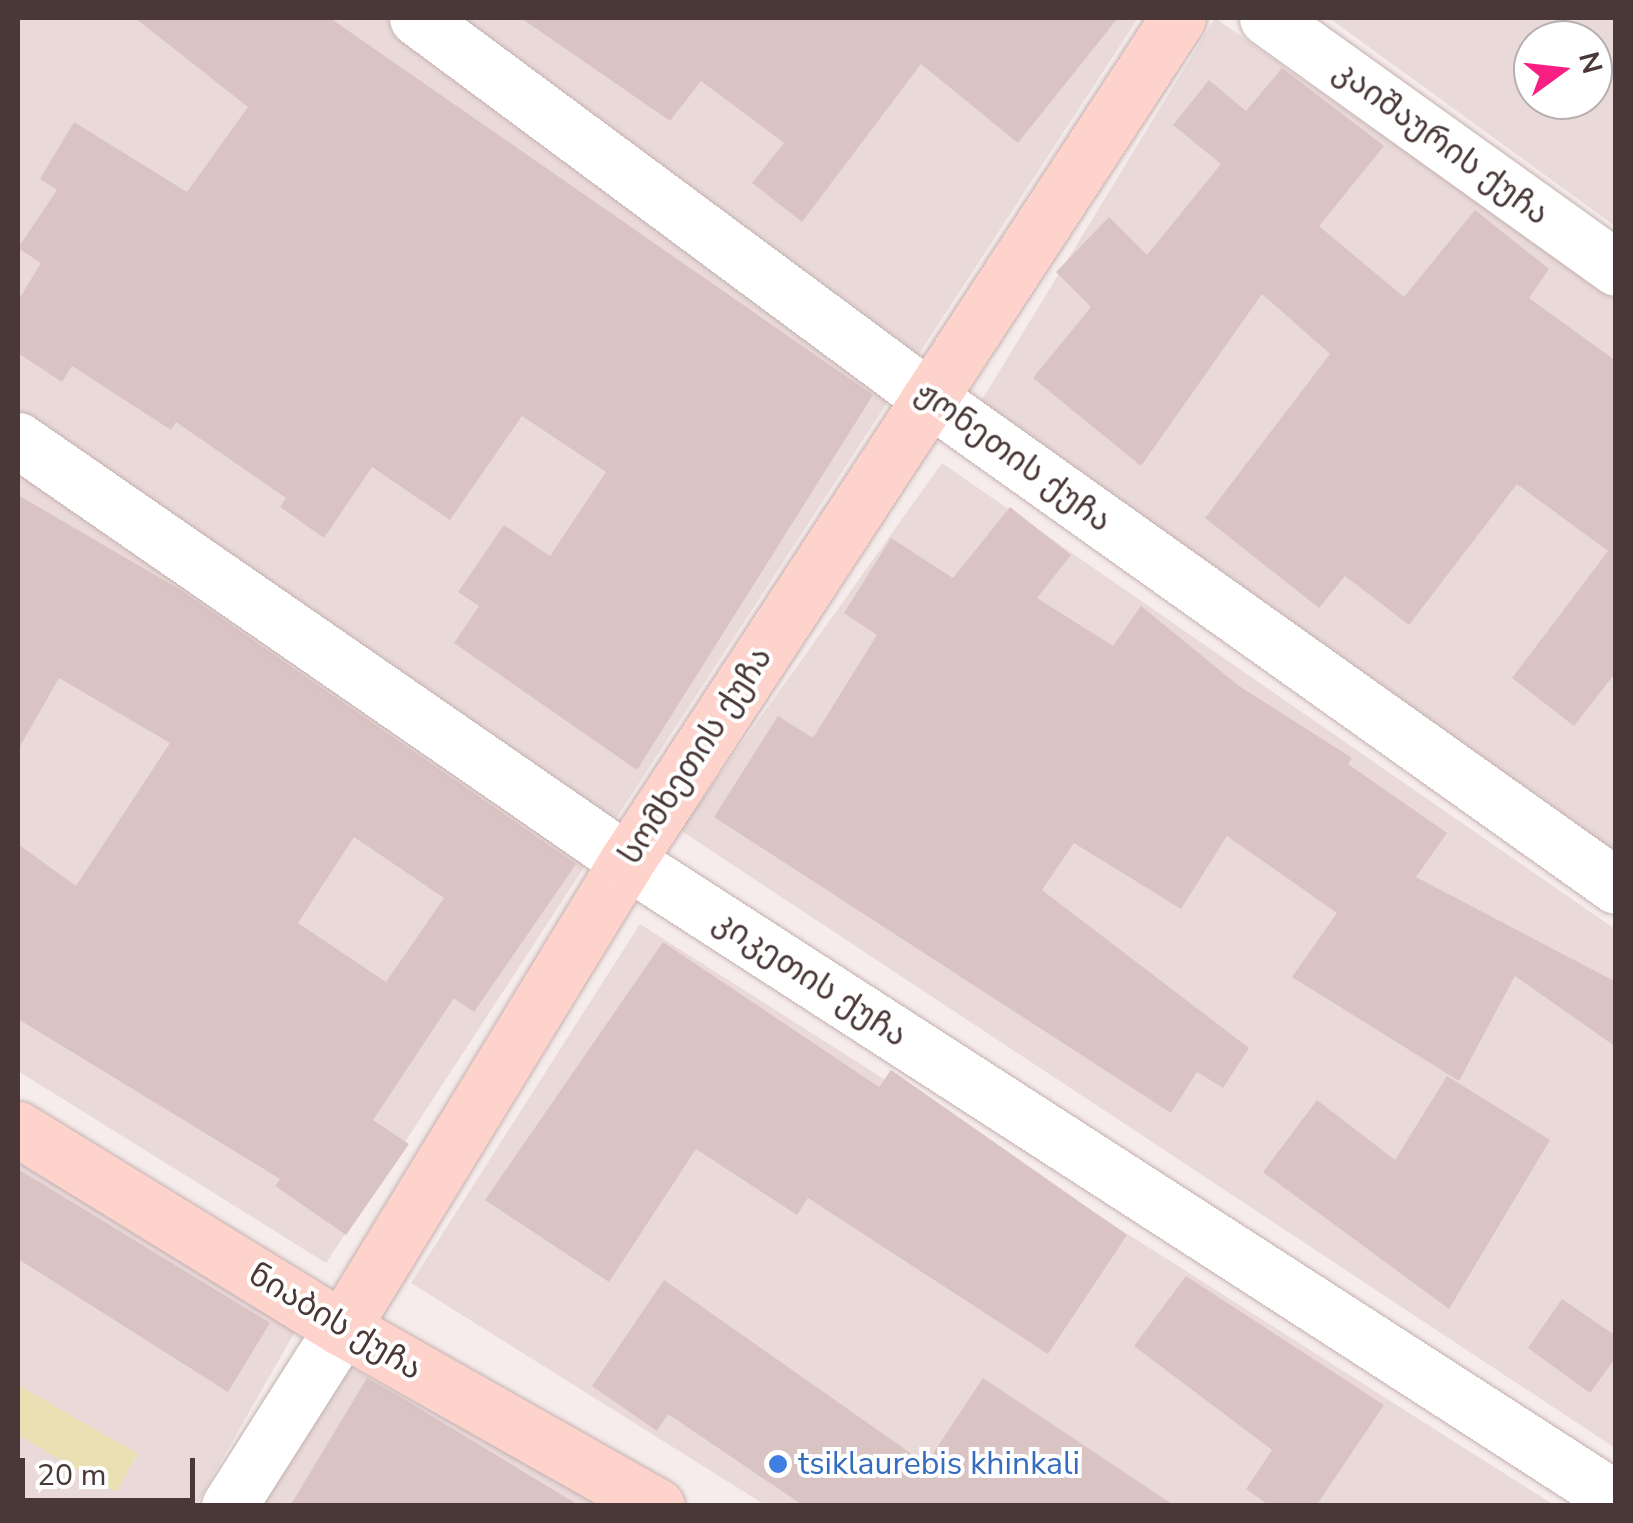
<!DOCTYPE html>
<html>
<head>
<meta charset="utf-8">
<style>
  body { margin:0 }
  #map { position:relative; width:1633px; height:1523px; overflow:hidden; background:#f5eceb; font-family:"Nunito Sans","Noto Sans Georgian",sans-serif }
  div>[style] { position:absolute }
  .residential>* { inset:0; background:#e9dad9 }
  .green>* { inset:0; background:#e9e1b4 }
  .building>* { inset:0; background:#dac3c3 }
  .roads { filter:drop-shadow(0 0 2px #c4b1b0) drop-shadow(0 0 2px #c4b1b0) }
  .street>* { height:55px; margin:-27.5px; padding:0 27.5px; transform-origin:27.5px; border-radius:27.5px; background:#fff }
  .secondary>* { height:55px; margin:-27.5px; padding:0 27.5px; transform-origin:27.5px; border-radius:27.5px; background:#fed3cb }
  .dots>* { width:28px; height:28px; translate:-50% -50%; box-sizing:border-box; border:5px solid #fff; border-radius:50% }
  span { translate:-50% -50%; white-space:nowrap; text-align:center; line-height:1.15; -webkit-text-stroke:8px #fff; paint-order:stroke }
  .street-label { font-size:32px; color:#4a3838 }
  .shop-label { font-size:32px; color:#366cbe }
  .left { translate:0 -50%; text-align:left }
  .frame { position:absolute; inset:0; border:20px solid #4a3838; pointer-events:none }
  .north { position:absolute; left:1513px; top:20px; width:100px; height:100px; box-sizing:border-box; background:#fff; border:2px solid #b7afaf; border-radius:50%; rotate:75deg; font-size:28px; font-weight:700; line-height:40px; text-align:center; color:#4a3838 }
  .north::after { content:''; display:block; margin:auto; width:35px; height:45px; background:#f91e82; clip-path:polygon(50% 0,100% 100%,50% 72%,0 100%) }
  .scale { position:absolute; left:20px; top:1458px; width:175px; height:45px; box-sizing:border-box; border:5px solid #4a3838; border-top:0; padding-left:12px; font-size:30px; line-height:35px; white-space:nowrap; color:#4a3838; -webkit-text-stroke:8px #fff; paint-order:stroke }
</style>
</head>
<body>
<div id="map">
  <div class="residential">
    <div style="clip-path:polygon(18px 18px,1138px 18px,326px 1263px,18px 1071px)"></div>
    <div style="clip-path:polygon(1215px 18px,1615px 299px,1615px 854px,977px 408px)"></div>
    <div style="clip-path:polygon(evenodd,1329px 18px,1615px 18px,1615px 226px,1329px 18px,1533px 40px,1593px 40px,1593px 100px,1533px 100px,1533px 40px)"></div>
    <div style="clip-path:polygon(942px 463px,1615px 929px,1615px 1448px,680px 830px)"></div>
    <div style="clip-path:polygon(640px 924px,1554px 1505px,765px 1505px,411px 1283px)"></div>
    <div style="clip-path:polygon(18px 1161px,296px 1330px,196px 1505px,18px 1505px,18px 1435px,116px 1491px,138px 1455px,18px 1385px)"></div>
    <div style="clip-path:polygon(348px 1366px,604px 1505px,261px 1506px)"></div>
  </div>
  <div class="green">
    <div style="clip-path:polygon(18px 1385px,138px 1454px,116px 1492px,18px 1435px)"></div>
  </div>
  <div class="building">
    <div style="clip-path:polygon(135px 18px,330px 18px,873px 395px,637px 770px,454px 643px,479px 606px,458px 592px,504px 525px,550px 556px,606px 472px,522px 416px,450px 520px,372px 467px,324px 538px,280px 507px,286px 498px,176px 422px,171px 430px,72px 366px,62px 382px,18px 353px,18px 301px,41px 263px,18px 248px,57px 190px,40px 179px,74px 122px,187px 192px,248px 107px)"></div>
    <div style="clip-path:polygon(521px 18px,1118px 18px,1018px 143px,921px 64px,802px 222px,752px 183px,784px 143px,701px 81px,670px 121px)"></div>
    <div style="clip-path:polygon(1282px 68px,1384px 146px,1319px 226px,1404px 297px,1475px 210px,1549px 269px,1529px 298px,1616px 361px,1616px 672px,1574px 726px,1512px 678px,1608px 551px,1517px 484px,1409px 625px,1345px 576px,1319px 608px,1205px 518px,1330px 354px,1262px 294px,1141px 466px,1033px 378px,1091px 307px,1056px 272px,1109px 217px,1147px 255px,1221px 164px,1173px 125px,1209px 80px,1246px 111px)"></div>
    <div style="clip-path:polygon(evenodd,18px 495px,179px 589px,576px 864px,474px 1012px,454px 998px,373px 1120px,409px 1144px,346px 1235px,275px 1186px,280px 1179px,18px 1019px,18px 844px,76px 886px,170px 743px,59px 678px,18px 750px,18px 495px,354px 837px,444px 898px,386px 982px,298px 923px,354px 837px)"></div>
    <div style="clip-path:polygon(1010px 507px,1071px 555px,1037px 598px,1113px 646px,1141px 606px,1239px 686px,1352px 758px,1348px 764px,1447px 833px,1416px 877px,1616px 982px,1616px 1047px,1515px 976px,1459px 1081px,1292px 977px,1337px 913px,1227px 836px,1181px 909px,1074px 843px,1042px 890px,1249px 1048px,1223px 1088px,1197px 1072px,1171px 1113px,714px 817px,778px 716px,813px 738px,877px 635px,844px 613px,891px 538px,953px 578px)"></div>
    <div style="clip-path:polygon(663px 942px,879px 1087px,891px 1070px,1127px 1235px,1048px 1354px,808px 1198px,797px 1215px,696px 1149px,609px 1282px,485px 1200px)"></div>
    <div style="clip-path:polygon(1447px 1076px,1550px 1140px,1449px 1309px,1263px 1172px,1317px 1100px,1395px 1160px)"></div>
    <div style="clip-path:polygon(18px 1169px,270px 1323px,228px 1392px,18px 1259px)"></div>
    <div style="clip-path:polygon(1186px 1276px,1384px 1405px,1316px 1506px,1270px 1506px,1246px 1489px,1272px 1450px,1134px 1346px)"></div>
    <div style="clip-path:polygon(664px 1280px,926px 1464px,983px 1378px,1175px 1506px,804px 1506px,668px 1414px,657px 1431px,592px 1386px)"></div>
    <div style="clip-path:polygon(1562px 1299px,1616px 1336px,1616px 1357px,1590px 1393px,1528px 1348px)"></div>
    <div style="clip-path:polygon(367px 1378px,407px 1401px,580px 1506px,290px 1506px)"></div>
  </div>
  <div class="roads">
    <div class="street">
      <div style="left:417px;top:18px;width:636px;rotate:36.56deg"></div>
      <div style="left:928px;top:397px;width:844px;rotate:35.4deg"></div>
      <div style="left:1267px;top:18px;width:429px;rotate:35.6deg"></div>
      <div style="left:18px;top:440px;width:740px;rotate:34.66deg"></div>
      <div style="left:627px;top:861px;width:1177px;rotate:32.83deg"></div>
      <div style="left:229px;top:1506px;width:211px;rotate:-57.6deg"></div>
    </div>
    <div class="secondary">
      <div style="left:18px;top:1129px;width:380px;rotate:31.6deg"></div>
      <div style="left:342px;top:1328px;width:362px;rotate:29.5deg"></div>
      <div style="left:342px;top:1328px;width:547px;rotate:-58.61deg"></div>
      <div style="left:627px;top:861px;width:1007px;rotate:-56.83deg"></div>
    </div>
  </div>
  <div class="dots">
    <div style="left:778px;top:1464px;background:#3f7fe0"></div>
  </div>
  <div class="street-label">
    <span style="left:1441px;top:143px;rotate:36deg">კაიშაურის ქუჩა</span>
    <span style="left:1013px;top:457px;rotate:36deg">ჟონეთის ქუჩა</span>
    <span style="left:696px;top:756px;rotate:-57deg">სომხეთის ქუჩა</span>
    <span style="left:810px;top:979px;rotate:33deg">კიკეთის ქუჩა</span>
    <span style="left:335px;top:1322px;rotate:31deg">ნიაბის ქუჩა</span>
  </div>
  <div class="shop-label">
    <span class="left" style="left:798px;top:1464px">tsiklaurebis khinkali</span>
  </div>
  <div class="frame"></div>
  <div class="north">N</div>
  <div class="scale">20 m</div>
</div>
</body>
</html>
